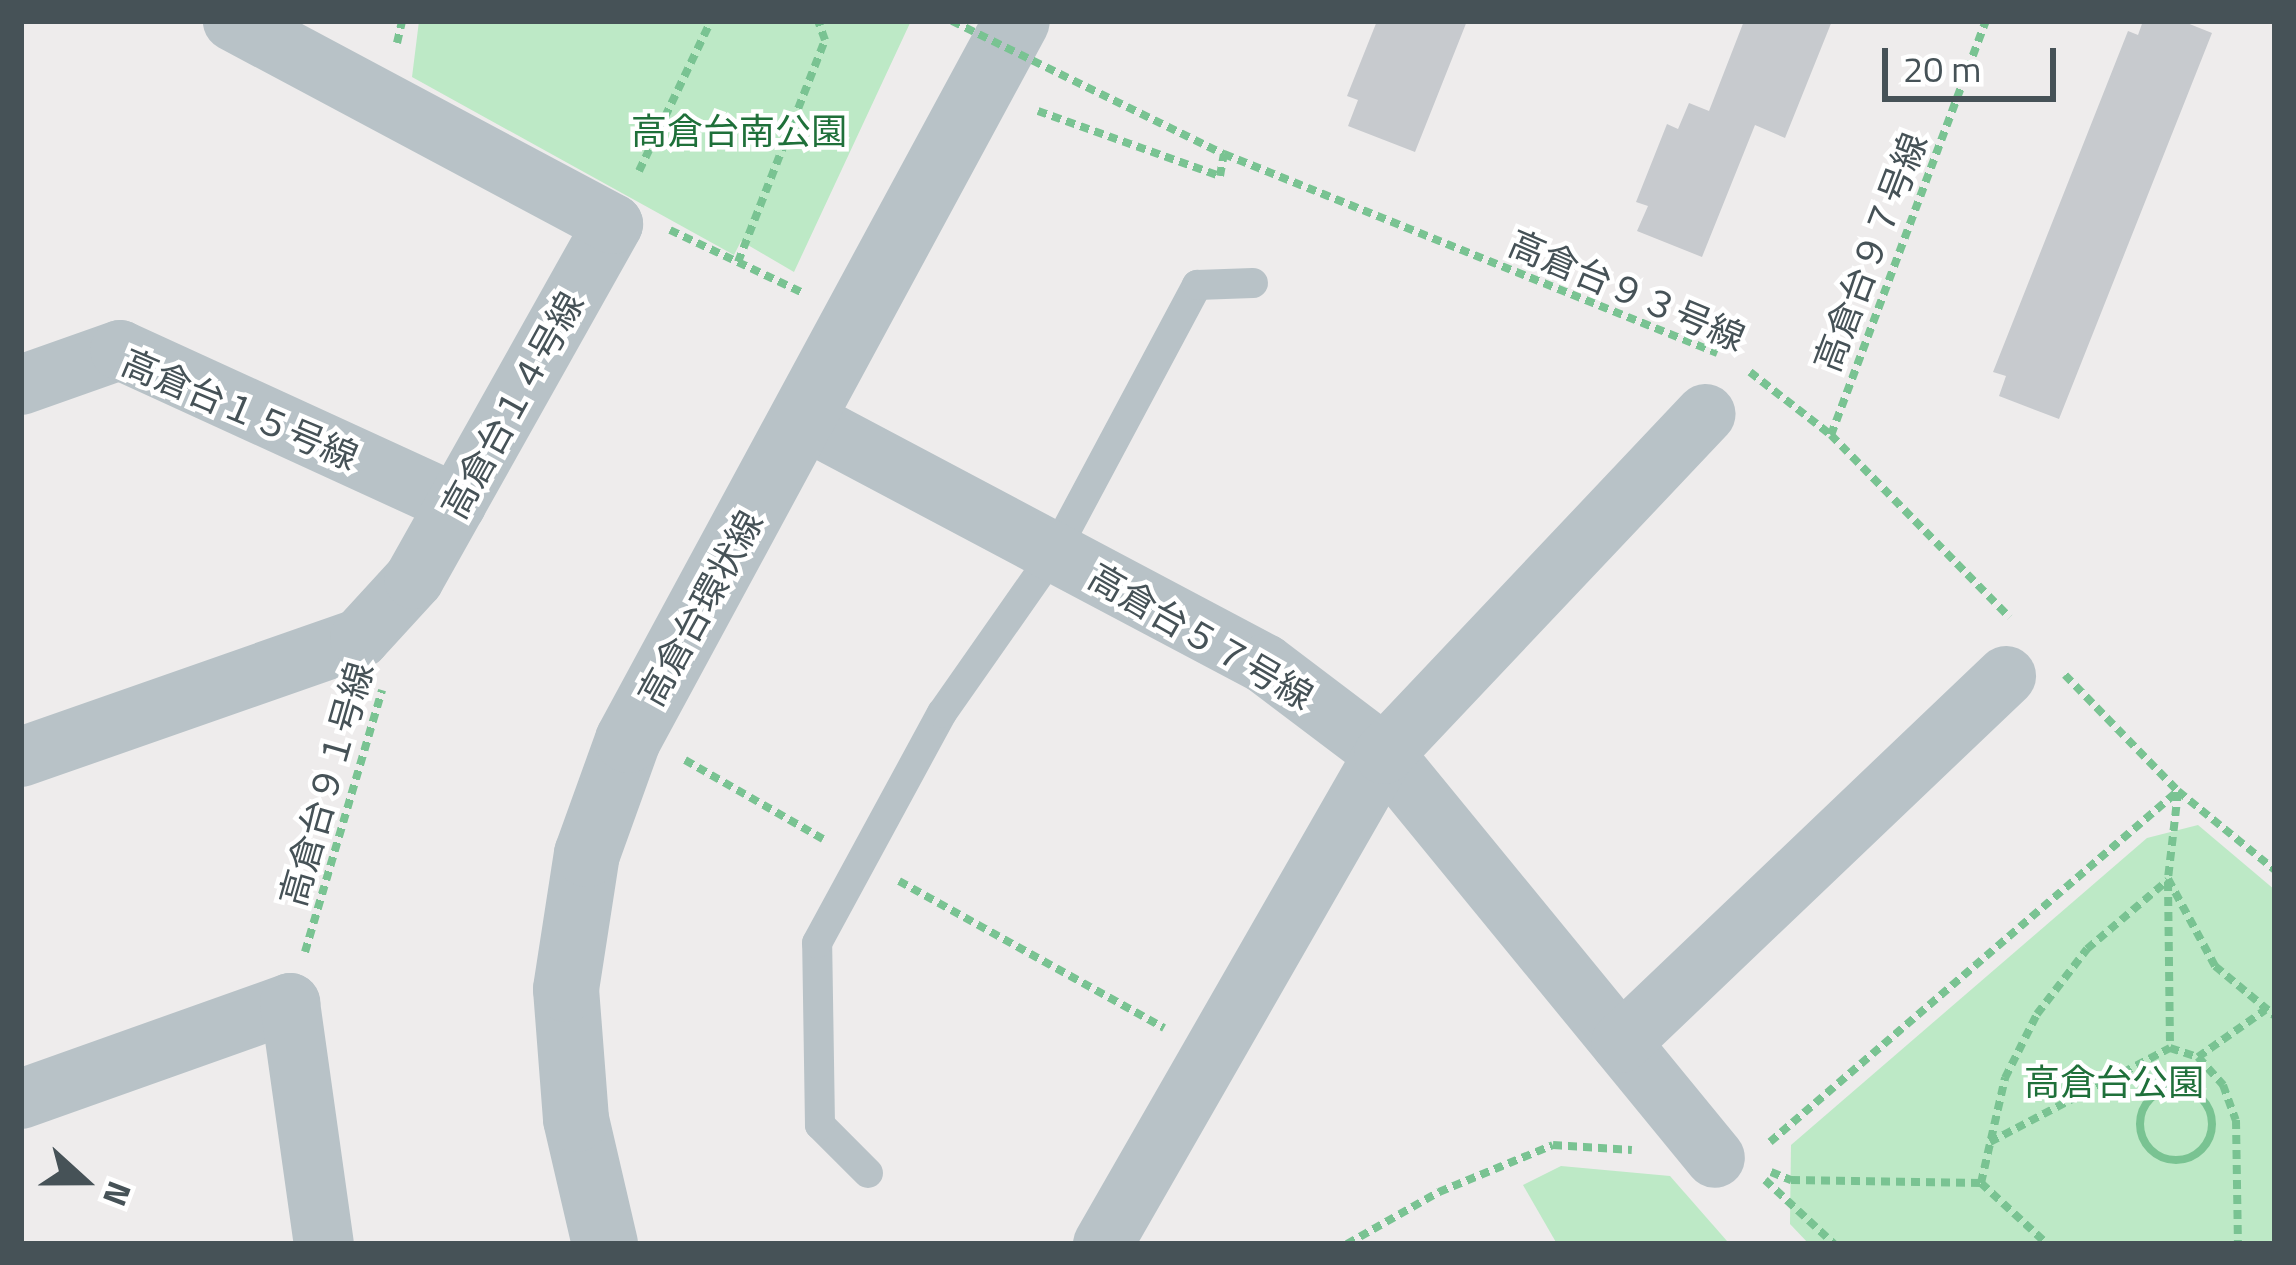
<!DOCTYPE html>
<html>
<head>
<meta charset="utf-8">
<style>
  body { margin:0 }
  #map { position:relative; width:2296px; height:1265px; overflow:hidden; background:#eeecec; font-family:"Titillium Web","Noto Sans JP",sans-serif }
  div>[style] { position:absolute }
  .green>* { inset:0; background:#bde9c6 }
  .building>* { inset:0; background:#c7cace }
  .path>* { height:8px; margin-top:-4px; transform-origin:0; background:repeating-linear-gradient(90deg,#79c392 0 9px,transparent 0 15px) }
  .path>.ring { margin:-4px; padding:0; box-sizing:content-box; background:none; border:8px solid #79c392; border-radius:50% }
  .service>* { height:30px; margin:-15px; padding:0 15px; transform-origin:15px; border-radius:15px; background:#b8c2c7 }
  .minor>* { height:60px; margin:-30px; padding:0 30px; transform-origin:30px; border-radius:30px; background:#b8c2c7 }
  .tertiary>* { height:66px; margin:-33px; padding:0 33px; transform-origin:33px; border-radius:33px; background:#b8c2c7 }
  .path-bridge>* { height:8px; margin-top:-4px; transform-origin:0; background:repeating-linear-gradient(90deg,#79c392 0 9px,transparent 0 15px) }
  span { translate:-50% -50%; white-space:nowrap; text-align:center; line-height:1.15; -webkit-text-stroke:9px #fff; paint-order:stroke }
  .park-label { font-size:36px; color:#1f703a }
  .street-label { font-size:36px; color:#465257 }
  .frame { position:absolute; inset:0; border:24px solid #465257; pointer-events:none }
  .north { position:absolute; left:24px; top:1121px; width:120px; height:120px; -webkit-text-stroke:9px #fff; paint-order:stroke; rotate:111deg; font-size:33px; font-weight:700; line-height:48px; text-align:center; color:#465257 }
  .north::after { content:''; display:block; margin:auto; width:42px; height:54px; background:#465257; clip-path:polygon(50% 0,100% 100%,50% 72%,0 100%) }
  .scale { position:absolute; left:1882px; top:48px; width:174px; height:54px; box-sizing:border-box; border:6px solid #465257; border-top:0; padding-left:15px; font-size:36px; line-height:42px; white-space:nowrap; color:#465257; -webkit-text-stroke:9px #fff; paint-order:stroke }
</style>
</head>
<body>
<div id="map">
  <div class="green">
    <div style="clip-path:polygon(419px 21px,906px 21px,910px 23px,794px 272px,741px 241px,734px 255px,412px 77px)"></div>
    <div style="clip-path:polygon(2198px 825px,2275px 890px,2275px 1244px,1809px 1244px,1790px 1224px,1791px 1145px,2147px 838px)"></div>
    <div style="clip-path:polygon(1561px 1166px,1670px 1176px,1727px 1241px,1557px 1244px,1523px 1185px)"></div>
  </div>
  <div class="building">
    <div style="clip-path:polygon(1377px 21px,1467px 21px,1415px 152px,1348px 126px,1358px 100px,1347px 96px)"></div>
    <div style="clip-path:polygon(1744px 21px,1832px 21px,1785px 138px,1755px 125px,1702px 257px,1637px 231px,1648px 206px,1636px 202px,1667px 124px,1678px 129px,1689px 103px,1709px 111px)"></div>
    <div style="clip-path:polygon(2143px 21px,2182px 21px,2212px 33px,2059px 419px,1999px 396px,2006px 376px,1993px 372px,2128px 31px,2138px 35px)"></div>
  </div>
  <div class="path">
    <div style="left:397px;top:43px;width:23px;rotate:-77deg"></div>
    <div style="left:1038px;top:111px;width:193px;rotate:19.7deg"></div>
    <div style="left:1220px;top:176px;width:22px;rotate:-80deg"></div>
    <div style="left:1224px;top:154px;width:532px;rotate:21.98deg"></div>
    <div style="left:639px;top:171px;width:166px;rotate:-64.4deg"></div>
    <div style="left:670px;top:230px;width:147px;rotate:25.3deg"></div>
    <div style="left:738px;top:262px;width:238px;rotate:-68.6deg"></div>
    <div style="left:825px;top:40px;width:20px;rotate:-110deg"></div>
    <div style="left:1750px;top:372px;width:103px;rotate:37.9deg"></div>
    <div style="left:1831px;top:435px;width:255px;rotate:45.6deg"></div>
    <div style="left:1831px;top:435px;width:442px;rotate:-69.5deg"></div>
    <div style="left:2065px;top:675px;width:162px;rotate:45.8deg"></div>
    <div style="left:2178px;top:791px;width:125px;rotate:39.2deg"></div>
    <div style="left:685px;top:760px;width:159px;rotate:29.8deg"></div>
    <div style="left:2178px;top:792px;width:88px;rotate:96.6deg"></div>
    <div style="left:2168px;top:879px;width:99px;rotate:61.6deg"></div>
    <div style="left:2215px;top:966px;width:78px;rotate:39.8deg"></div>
    <div style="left:899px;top:881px;width:303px;rotate:29deg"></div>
    <div style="left:2168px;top:882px;width:166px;rotate:89.3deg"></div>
    <div style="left:2170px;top:1048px;width:29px;rotate:18deg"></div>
    <div style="left:2198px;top:1057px;width:38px;rotate:48deg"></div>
    <div style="left:2223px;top:1085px;width:37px;rotate:70deg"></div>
    <div style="left:2236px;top:1120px;width:124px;rotate:89.1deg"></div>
    <div style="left:305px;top:952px;width:273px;rotate:-73.6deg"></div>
    <div style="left:2198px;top:1057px;width:82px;rotate:-35deg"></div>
    <div class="ring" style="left:2140px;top:1088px;width:64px;height:64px"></div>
    <div style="left:1770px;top:1142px;width:538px;rotate:-40.71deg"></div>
    <div style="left:1990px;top:1142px;width:203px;rotate:-27.6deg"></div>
    <div style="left:1771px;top:1172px;width:22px;rotate:22deg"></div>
    <div style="left:1791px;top:1180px;width:190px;rotate:0.9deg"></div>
    <div style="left:1981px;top:1183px;width:108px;rotate:-77.1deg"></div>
    <div style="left:2005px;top:1078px;width:72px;rotate:-63.4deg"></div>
    <div style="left:2037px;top:1014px;width:82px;rotate:-52.4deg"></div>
    <div style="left:2087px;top:949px;width:106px;rotate:-40.4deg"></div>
    <div style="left:1765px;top:1180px;width:94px;rotate:42.8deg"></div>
    <div style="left:1981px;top:1183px;width:90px;rotate:42.7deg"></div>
    <div style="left:1347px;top:1244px;width:106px;rotate:-29.5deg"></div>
    <div style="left:1439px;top:1192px;width:123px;rotate:-22.4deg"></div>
    <div style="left:1553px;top:1145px;width:79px;rotate:3.6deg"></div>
  </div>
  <div class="service">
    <div style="left:868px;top:1173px;width:68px;rotate:-135deg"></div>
    <div style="left:820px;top:1125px;width:182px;rotate:-90.9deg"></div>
    <div style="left:817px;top:943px;width:262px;rotate:-61.5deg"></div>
    <div style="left:942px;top:713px;width:195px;rotate:-55deg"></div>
    <div style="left:1054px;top:553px;width:304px;rotate:-61.9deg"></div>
    <div style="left:1197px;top:285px;width:56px;rotate:-2deg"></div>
  </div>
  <div class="minor">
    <div style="left:21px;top:385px;width:105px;rotate:-19.5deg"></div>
    <div style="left:120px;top:350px;width:370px;rotate:24.6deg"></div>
    <div style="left:803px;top:419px;width:523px;rotate:27.94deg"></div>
    <div style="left:1265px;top:664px;width:149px;rotate:37.1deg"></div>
    <div style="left:1384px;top:754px;width:522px;rotate:50.67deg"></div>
    <div style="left:21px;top:757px;width:359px;rotate:-19.3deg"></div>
    <div style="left:360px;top:638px;width:80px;rotate:-47.5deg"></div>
    <div style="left:414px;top:579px;width:407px;rotate:-60.7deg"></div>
    <div style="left:613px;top:224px;width:431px;rotate:-151.9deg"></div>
    <div style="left:1621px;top:1043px;width:532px;rotate:-43.63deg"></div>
    <div style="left:21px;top:1099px;width:286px;rotate:-19.6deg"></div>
    <div style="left:290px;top:1003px;width:243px;rotate:82deg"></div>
    <div style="left:1103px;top:1244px;width:565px;rotate:-60.17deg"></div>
    <div style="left:1384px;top:754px;width:468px;rotate:-46.6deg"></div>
  </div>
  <div class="tertiary">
    <div style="left:605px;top:1244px;width:128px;rotate:-103.1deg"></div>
    <div style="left:576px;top:1119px;width:130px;rotate:-94.4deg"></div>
    <div style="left:566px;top:989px;width:137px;rotate:-81.2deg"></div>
    <div style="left:587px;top:854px;width:121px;rotate:-70.2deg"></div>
    <div style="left:628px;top:740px;width:817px;rotate:-61.59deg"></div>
  </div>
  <div class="path-bridge">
    <div style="left:952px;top:21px;width:303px;rotate:26.1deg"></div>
  </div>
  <div class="park-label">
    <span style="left:739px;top:131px">高倉台南公園</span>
    <span style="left:2114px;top:1082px">高倉台公園</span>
  </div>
  <div class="street-label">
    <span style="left:1870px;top:252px;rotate:-69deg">高倉台９７号線</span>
    <span style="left:1627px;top:290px;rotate:23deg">高倉台９３号線</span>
    <span style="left:512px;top:405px;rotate:-61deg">高倉台１４号線</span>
    <span style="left:240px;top:409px;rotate:23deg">高倉台１５号線</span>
    <span style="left:700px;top:608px;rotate:-61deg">高倉台環状線</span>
    <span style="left:1201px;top:636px;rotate:30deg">高倉台５７号線</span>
    <span style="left:326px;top:784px;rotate:-74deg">高倉台９１号線</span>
  </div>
  <div class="frame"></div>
  <div class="north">N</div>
  <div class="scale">20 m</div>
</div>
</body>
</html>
